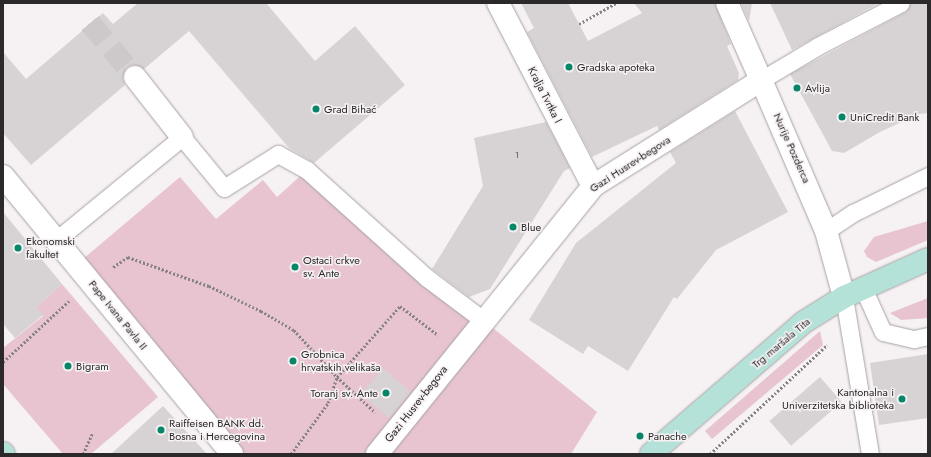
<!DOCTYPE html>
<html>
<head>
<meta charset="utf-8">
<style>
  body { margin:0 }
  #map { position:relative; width:931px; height:457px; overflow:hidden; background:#f6f1f3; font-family:Jost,sans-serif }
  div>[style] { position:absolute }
  .green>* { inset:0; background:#e8c4d0 }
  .building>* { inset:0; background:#d7d2d3; transform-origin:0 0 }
  .pedestrian-tunnel>* { height:22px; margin-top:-11px; transform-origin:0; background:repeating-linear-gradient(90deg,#cdc9cb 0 22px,transparent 0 33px) }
  .path>* { height:2.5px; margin-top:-1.25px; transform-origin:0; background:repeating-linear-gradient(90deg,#878385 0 2px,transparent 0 4px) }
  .roads { filter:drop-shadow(0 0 1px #a7a2a3) drop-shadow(0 0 1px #a7a2a3) }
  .service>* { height:17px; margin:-8.5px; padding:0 8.5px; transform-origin:8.5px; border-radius:8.5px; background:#fff }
  .pedestrian>* { height:22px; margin:-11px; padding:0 11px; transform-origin:11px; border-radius:11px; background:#fff }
  .minor>* { height:22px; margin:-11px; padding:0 11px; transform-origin:11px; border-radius:11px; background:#fff }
  .secondary>* { height:22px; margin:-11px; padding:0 11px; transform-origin:11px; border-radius:11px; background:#b5e2d8 }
  .dots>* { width:11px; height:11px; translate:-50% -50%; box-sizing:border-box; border:2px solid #f6f1f3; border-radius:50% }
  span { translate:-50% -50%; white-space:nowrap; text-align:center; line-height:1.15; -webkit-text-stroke:3px #f6f1f3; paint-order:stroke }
  .number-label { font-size:9px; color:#565354 }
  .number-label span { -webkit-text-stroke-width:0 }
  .poi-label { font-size:11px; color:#2b292a }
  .left { translate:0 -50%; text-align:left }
  .right { translate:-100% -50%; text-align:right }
  .street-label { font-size:11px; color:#2b292a }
  .frame { position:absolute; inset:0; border:4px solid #2b292a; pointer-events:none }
</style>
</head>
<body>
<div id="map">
  <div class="green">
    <div style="clip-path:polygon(307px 170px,483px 320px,597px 412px,571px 454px,232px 454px,76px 265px,180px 177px,216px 219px,263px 180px,277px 197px)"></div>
    <div style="clip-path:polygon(928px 221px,928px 240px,876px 262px,867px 257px,864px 251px,874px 237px)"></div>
    <div style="clip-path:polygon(62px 284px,158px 397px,91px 454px,63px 454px,3px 384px,3px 348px,43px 316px,36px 307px)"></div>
    <div style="clip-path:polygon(928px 298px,928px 318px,901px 320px,890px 313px)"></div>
    <div style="clip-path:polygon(820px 331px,823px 345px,712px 439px,705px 431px)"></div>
  </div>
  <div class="building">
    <div style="clip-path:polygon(138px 3px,266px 3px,315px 61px,355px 26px,405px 85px,314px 163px,289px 148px,189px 31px,144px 69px,134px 65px,127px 67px,123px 78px,125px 85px,31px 165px,3px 133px,3px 52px,26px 79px,103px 13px,113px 24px)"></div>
    <div style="clip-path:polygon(521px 3px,568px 3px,588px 41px,642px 13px,634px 3px,715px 3px,731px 44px,727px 46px,739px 73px,738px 80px,659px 130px,657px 126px,592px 157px,527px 32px,534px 28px)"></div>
    <div style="clip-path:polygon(741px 3px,752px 3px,749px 21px)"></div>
    <div style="clip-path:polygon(770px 3px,879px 3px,792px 50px)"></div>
    <div style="clip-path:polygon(911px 3px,928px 3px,928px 113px,919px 114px,880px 132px,844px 153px,832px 151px,790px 74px,906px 12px)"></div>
    <div style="clip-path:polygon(735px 111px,788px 212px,716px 250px,677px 299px,674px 297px,628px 371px,588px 346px,583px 354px,529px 320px,576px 243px,676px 163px,670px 152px)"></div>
    <div style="clip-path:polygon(546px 122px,570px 168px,564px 171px,490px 289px,469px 297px,432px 269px,483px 186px,474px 138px)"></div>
    <div style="clip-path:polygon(3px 212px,62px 284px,36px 307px,43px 315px,15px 338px,3px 324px)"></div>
    <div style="clip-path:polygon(928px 354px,928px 418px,879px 425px,870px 363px)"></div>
    <div style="left:383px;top:368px;width:37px;height:34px;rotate:41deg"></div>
    <div style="left:820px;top:377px;width:33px;height:67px;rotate:49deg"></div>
    <div style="clip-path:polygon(163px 406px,207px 454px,111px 454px)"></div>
  </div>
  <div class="pedestrian-tunnel">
    <div style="left:90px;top:23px;width:70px;rotate:50.2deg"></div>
  </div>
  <div class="path">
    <div style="left:579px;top:24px;width:43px;rotate:-29.6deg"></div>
    <div style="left:113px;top:267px;width:18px;rotate:-34deg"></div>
    <div style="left:128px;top:257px;width:86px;rotate:19.7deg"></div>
    <div style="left:209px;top:286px;width:58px;rotate:25.7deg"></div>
    <div style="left:261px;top:311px;width:38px;rotate:30deg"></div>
    <div style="left:294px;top:330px;width:64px;rotate:47.5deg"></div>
    <div style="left:337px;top:377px;width:52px;rotate:42.6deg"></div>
    <div style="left:3px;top:362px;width:91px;rotate:-42.8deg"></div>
    <div style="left:83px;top:454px;width:22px;rotate:-66deg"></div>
    <div style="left:291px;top:454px;width:63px;rotate:-54deg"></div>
    <div style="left:328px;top:403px;width:28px;rotate:-71deg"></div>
    <div style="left:337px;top:377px;width:95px;rotate:-48.4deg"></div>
    <div style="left:400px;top:306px;width:48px;rotate:37.3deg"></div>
    <div style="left:710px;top:454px;width:160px;rotate:-43deg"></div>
  </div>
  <div class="roads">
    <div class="service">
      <div style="left:761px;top:80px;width:66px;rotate:-30.8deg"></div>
      <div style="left:818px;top:46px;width:93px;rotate:-27.4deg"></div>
      <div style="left:826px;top:231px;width:32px;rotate:-34deg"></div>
      <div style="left:853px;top:213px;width:84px;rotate:-26.3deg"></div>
      <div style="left:55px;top:241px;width:164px;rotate:-39.3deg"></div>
      <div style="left:182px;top:137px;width:66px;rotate:50.5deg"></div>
      <div style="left:224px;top:188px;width:64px;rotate:-32.2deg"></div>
      <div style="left:278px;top:154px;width:33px;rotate:29deg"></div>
      <div style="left:307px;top:170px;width:161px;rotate:42deg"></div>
      <div style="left:427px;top:278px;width:70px;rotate:36.9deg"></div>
      <div style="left:863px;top:288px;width:48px;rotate:65.6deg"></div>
      <div style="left:883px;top:332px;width:32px;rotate:13deg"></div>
      <div style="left:914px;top:339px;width:14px;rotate:-12deg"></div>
      <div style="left:844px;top:297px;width:159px;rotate:80.6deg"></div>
    </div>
    <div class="pedestrian">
      <div style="left:498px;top:3px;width:206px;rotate:62.6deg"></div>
      <div style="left:727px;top:3px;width:84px;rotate:66.2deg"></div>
      <div style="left:135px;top:77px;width:76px;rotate:51.9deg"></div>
    </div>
    <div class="minor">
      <div style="left:3px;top:176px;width:360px;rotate:50.5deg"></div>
      <div style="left:377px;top:454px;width:344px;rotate:-51.1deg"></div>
      <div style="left:593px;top:186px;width:199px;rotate:-32.2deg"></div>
      <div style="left:761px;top:80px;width:164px;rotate:66.7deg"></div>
      <div style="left:826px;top:231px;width:68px;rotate:74.7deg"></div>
    </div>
    <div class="secondary">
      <div style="left:3px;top:453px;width:1px;rotate:45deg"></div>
      <div style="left:651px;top:454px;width:202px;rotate:-40.8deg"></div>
      <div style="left:804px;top:322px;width:47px;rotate:-32deg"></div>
      <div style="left:844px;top:297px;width:92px;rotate:-24.3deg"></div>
    </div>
  </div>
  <div class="dots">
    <div style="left:569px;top:67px;background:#058669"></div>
    <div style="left:797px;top:88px;background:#058669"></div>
    <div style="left:316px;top:109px;background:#058669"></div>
    <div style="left:842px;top:117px;background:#058669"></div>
    <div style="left:513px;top:227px;background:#058669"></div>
    <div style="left:18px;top:248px;background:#058669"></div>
    <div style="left:295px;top:267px;background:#058669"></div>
    <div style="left:293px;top:361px;background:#058669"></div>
    <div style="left:68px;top:366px;background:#058669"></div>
    <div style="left:386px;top:393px;background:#058669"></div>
    <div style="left:902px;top:399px;background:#058669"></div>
    <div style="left:161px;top:430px;background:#058669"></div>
    <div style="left:640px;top:436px;background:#058669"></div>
  </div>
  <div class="number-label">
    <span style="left:517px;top:155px">1</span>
  </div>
  <div class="poi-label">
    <span class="left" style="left:577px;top:67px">Gradska apoteka</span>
    <span class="left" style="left:805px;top:88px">Avlija</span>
    <span class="left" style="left:324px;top:109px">Grad Bihać</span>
    <span class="left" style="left:850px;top:117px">UniCredit Bank</span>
    <span class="left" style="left:521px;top:227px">Blue</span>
    <span class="left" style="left:26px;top:248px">Ekonomski<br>fakultet</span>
    <span class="left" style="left:303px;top:267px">Ostaci crkve<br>sv. Ante</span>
    <span class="left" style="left:301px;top:361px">Grobnica<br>hrvatskih velikaša</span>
    <span class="left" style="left:76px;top:366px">Bigram</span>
    <span class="right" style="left:378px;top:393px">Toranj sv. Ante</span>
    <span class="right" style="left:894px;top:399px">Kantonalna i<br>Univerzitetska biblioteka</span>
    <span class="left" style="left:169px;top:430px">Raiffeisen BANK dd.<br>Bosna i Hercegovina</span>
    <span class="left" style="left:648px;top:436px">Panache</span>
  </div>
  <div class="street-label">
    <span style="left:545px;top:95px;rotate:63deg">Kralja Tvrtka I</span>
    <span style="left:792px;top:148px;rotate:66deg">Nurije Pozderca</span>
    <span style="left:630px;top:164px;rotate:-33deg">Gazi Husrev-begova</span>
    <span style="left:118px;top:315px;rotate:51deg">Pape Ivana Pavla II</span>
    <span style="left:781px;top:343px;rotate:-40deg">Trg maršala Tita</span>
    <span style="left:416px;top:404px;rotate:-52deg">Gazi Husrev-begova</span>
  </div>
  <div class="frame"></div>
</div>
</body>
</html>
